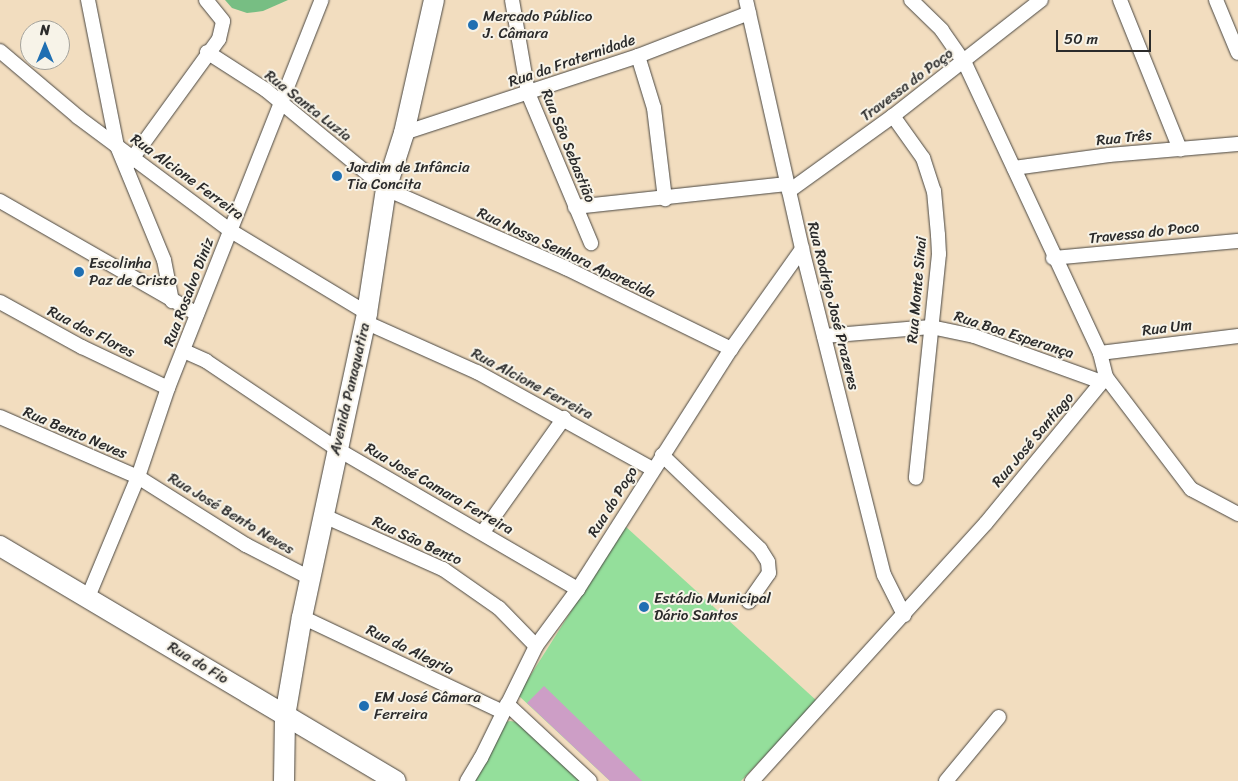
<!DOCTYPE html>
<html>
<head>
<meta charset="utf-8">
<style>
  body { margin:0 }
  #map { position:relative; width:1238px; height:781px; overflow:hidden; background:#f2ddbf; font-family:Sriracha,sans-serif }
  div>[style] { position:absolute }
  .green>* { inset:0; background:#94df9b }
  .forest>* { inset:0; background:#77be83 }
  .building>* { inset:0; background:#cd9ec6 }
  .roads { filter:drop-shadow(0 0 1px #494641) drop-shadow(0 0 1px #494641) }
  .street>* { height:14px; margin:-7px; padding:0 7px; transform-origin:7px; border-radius:7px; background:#fff }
  .secondary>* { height:20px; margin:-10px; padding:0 10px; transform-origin:10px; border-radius:10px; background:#fff }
  .dots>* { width:14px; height:14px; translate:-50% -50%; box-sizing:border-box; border:2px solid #f7f3e8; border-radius:50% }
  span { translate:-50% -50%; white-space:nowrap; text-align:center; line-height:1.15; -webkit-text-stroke:4px #f7f3e8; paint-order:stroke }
  .poi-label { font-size:15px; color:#2b2b2b }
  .left { translate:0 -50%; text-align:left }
  .street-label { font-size:15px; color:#2b2b2b }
  .north { position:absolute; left:20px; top:20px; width:50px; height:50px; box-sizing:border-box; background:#f7f3e8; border:1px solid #a5a39c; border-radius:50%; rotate:0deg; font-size:14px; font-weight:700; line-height:20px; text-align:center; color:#2b2b2b }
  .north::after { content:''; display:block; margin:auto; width:18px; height:22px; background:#1f6fb2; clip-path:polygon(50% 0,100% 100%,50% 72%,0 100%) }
  .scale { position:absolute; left:1056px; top:30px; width:95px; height:22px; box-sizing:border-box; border:2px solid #2b2b2b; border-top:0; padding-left:6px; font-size:15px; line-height:18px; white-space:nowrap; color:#2b2b2b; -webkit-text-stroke:4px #f7f3e8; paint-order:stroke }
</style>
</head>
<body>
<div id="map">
  <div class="green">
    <div style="clip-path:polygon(625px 526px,817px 701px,741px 781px,610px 781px,518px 695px)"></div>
    <div style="clip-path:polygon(510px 721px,517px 722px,580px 781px,468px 781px,505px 722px)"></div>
  </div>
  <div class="forest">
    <div style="clip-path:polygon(225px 0,288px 0,263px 11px,247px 13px,232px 8px)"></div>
  </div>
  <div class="building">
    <div style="clip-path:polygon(544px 686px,642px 781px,610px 781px,527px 703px)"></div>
  </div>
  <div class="roads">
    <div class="street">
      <div style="left:88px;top:0;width:149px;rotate:78.8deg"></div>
      <div style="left:117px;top:146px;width:123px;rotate:67.6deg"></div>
      <div style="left:164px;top:260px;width:42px;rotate:79deg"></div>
      <div style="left:512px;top:0;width:94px;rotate:80.2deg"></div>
      <div style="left:528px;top:93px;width:163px;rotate:67.2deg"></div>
      <div style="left:746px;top:0;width:255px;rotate:77.3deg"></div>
      <div style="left:802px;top:249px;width:336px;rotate:75.9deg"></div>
      <div style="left:884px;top:575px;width:45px;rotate:63.4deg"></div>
      <div style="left:1120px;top:0;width:161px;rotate:68.1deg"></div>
      <div style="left:1216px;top:0;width:57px;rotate:67.5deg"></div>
      <div style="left:0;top:51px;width:102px;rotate:40.2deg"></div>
      <div style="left:78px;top:117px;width:191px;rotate:36.7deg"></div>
      <div style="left:231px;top:231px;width:159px;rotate:31.1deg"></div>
      <div style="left:207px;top:52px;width:70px;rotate:32.8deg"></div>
      <div style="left:266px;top:90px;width:156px;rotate:39.5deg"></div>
      <div style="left:386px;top:189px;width:197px;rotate:23.7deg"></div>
      <div style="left:566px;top:268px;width:184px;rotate:26.1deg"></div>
      <div style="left:638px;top:56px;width:54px;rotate:72.9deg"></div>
      <div style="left:654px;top:108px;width:92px;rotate:83.1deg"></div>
      <div style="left:893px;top:116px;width:52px;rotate:54.5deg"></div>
      <div style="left:923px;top:158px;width:35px;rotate:72deg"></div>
      <div style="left:934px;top:191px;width:44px;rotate:84.8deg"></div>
      <div style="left:938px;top:235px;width:19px;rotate:87deg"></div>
      <div style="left:939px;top:254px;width:225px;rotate:95.9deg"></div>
      <div style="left:404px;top:133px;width:246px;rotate:-18.2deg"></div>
      <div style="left:638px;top:56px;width:119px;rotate:-21.2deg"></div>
      <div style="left:129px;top:163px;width:153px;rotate:-54deg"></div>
      <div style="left:219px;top:39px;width:18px;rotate:-77deg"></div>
      <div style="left:223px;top:21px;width:27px;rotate:-129deg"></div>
      <div style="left:1014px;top:168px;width:96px;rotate:-7.8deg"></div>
      <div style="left:1109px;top:155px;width:129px;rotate:-4.9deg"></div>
      <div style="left:789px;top:191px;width:128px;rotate:-35.8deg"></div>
      <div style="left:893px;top:116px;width:188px;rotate:-38.1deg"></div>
      <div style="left:0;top:201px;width:227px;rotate:29.8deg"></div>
      <div style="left:575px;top:207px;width:213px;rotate:-6.2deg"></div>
      <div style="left:1053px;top:258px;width:186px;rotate:-5.3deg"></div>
      <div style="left:0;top:302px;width:94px;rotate:28.8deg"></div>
      <div style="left:82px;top:347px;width:95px;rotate:25.5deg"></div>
      <div style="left:365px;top:322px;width:123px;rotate:24.1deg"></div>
      <div style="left:477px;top:372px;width:201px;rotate:28.9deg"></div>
      <div style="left:824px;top:336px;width:107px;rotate:-4.8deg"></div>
      <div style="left:931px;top:327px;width:44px;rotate:11.8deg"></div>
      <div style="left:974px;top:336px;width:136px;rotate:19.8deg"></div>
      <div style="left:184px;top:351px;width:24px;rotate:24deg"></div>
      <div style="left:206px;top:361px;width:158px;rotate:33.9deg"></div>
      <div style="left:337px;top:449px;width:279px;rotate:30.2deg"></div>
      <div style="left:1100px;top:353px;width:139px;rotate:-7deg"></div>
      <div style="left:1106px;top:377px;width:141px;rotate:52.8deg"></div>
      <div style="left:1191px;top:489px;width:53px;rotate:28deg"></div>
      <div style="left:0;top:417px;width:150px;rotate:23.5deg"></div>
      <div style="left:138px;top:477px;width:128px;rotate:32.2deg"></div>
      <div style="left:246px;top:545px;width:72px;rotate:27.3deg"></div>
      <div style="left:662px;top:455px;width:136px;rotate:43.8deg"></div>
      <div style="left:760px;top:549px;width:15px;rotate:58deg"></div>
      <div style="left:768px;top:562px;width:11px;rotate:85deg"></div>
      <div style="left:769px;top:573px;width:35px;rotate:125deg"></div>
      <div style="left:322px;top:515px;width:133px;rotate:24.1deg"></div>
      <div style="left:443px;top:569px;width:68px;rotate:34.9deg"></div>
      <div style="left:499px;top:608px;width:53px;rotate:45.8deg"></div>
      <div style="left:483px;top:532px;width:140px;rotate:-54.6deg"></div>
      <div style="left:88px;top:597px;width:130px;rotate:-67.4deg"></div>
      <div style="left:138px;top:477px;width:94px;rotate:-71.4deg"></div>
      <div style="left:168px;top:388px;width:417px;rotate:-68.4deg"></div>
      <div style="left:302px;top:617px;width:222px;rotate:25.3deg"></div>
      <div style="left:507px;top:704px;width:113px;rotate:42.9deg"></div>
      <div style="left:467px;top:781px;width:27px;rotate:-59deg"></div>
      <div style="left:481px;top:758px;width:125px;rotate:-63.8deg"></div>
      <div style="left:536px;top:646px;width:71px;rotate:-53.6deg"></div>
      <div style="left:578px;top:589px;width:285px;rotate:-57.5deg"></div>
      <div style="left:731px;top:349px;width:123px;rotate:-54.6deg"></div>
      <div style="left:752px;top:781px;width:348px;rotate:-47.8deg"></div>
      <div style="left:986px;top:523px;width:189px;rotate:-50.6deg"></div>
      <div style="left:1106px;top:377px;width:25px;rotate:-104deg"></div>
      <div style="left:1100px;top:353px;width:321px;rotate:-115deg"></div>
      <div style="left:964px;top:62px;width:39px;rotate:-125deg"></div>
      <div style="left:942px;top:30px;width:43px;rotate:-135.9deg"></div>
      <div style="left:946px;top:781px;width:83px;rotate:-50.4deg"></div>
    </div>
    <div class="secondary">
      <div style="left:0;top:546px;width:460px;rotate:30.7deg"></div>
      <div style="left:284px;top:781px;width:65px;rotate:-89.1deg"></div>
      <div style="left:285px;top:716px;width:100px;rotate:-80.3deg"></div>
      <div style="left:302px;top:617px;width:311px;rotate:-77.9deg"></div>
      <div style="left:367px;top:313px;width:125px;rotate:-81.3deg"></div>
      <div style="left:386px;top:189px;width:59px;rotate:-72.2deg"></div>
      <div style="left:404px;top:133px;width:136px;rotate:-77.3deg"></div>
    </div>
  </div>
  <div class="dots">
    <div style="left:473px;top:25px;background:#1f6fb2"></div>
    <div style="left:337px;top:176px;background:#1f6fb2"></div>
    <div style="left:79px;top:272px;background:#1f6fb2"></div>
    <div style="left:644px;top:607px;background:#1f6fb2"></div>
    <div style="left:364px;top:706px;background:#1f6fb2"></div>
  </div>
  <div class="poi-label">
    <span class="left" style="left:483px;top:25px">Mercado Público<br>J. Câmara</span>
    <span class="left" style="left:347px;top:176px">Jardim de Infância<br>Tia Concita</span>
    <span class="left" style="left:89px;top:272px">Escolinha<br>Paz de Cristo</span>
    <span class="left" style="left:654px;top:607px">Estádio Municipal<br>Dário Santos</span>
    <span class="left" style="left:374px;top:706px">EM José Câmara<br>Ferreira</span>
  </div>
  <div class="street-label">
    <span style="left:572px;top:61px;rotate:-19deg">Rua da Fraternidade</span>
    <span style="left:907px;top:85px;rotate:-37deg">Travessa do Poço</span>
    <span style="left:308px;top:106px;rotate:38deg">Rua Santa Luzia</span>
    <span style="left:1124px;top:138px;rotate:-6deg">Rua Três</span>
    <span style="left:568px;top:146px;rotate:68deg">Rua São Sebastião</span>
    <span style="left:187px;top:177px;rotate:36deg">Rua Alcione Ferreira</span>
    <span style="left:1144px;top:233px;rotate:-6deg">Travessa do Poco</span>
    <span style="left:566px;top:253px;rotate:25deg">Rua Nossa Senhora Aparecida</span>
    <span style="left:917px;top:290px;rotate:-85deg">Rua Monte Sinai</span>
    <span style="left:189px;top:292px;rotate:-69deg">Rua Rosalvo Diniz</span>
    <span style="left:833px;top:306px;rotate:76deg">Rua Rodrigo José Prazeres</span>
    <span style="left:1167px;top:328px;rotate:-7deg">Rua Um</span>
    <span style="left:91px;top:332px;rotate:27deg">Rua das Flores</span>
    <span style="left:1014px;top:335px;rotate:18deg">Rua Boa Esperança</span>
    <span style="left:532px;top:384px;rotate:28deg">Rua Alcione Ferreira</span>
    <span style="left:350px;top:389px;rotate:-77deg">Avenida Panaquatira</span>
    <span style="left:75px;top:433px;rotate:23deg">Rua Bento Neves</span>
    <span style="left:1033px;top:440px;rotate:-50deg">Rua José Santiago</span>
    <span style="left:439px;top:489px;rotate:30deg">Rua José Camara Ferreira</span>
    <span style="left:613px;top:502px;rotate:-58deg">Rua do Poço</span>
    <span style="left:231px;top:514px;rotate:31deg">Rua José Bento Neves</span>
    <span style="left:417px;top:541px;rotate:25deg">Rua São Bento</span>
    <span style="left:410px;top:650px;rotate:26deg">Rua da Alegria</span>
    <span style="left:198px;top:663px;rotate:31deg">Rua do Fio</span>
  </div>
  <div class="north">N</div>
  <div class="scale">50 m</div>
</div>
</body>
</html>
